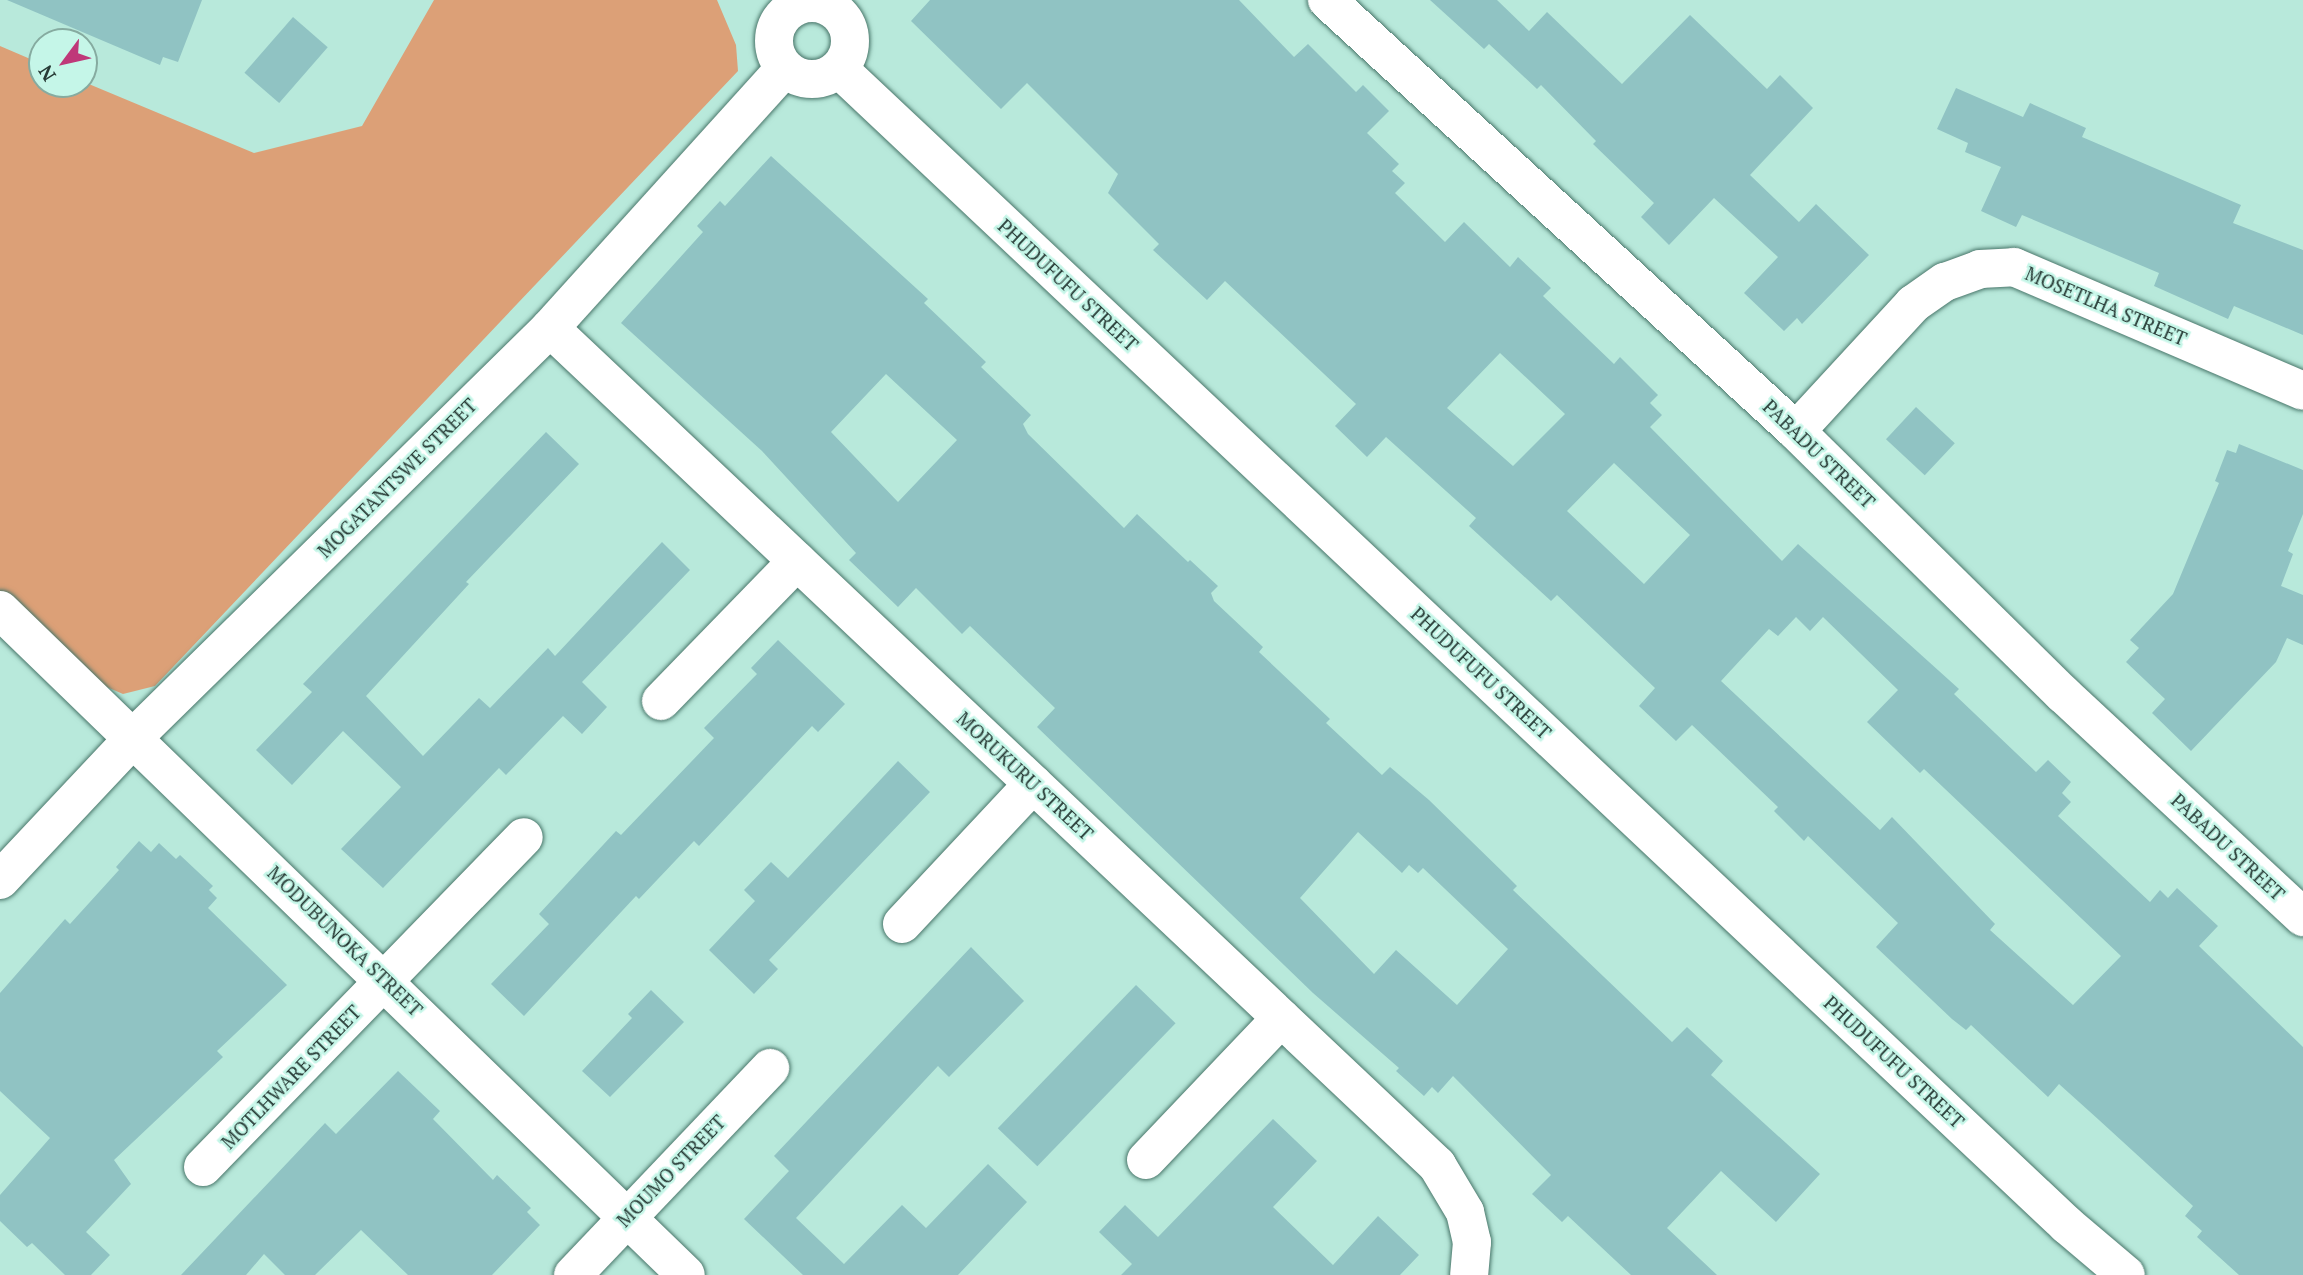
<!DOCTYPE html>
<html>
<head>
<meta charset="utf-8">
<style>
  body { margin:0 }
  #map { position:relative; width:2303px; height:1275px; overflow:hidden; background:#b8e9db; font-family:"PT Serif",serif }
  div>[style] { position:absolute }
  .green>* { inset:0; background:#dca077 }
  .building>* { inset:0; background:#90c3c3; transform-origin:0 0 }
  .roads { filter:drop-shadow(0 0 2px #49766a) drop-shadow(0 0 2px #49766a) }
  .street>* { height:38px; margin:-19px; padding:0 19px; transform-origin:19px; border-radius:19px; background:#fff }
  .street>.ring { margin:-19px; padding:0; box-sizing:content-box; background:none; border:38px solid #fff; border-radius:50% }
  span { translate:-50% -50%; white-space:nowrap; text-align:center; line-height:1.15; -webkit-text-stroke:5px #c5f6e8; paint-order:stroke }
  .street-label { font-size:19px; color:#273a35 }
  .north { position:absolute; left:28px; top:28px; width:70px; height:70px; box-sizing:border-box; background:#c5f6e8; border:2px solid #86aba0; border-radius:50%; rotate:237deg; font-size:19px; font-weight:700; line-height:28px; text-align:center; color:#273a35 }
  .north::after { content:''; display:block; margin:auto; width:24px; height:32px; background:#bf3879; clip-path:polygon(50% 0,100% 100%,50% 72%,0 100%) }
</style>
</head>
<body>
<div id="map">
  <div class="green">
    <div style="clip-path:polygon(434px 0,717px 0,736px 45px,738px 71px,155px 686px,123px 694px,81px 676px,0 600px,0 46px,42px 64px,42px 84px,84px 82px,254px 153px,362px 126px)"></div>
  </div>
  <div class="building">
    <div style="clip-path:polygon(7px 0,202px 0,178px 62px,163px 57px,160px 65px)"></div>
    <div style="clip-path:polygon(evenodd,930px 0,1239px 0,1294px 57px,1308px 44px,1356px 92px,1363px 85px,1389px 111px,1367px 133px,1399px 164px,1392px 171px,1405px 183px,1395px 193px,1445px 242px,1464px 222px,1510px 267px,1518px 257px,1551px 288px,1543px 296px,1614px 364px,1620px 357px,1658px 395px,1650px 403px,1662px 415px,1650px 427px,1782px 561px,1798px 544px,1959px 689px,1954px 694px,2036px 772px,2048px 760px,2071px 782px,2062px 793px,2071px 802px,2058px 816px,2150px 902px,2160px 890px,2168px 898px,2177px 888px,2218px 926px,2199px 946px,2303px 1047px,2303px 1275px,2239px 1275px,2197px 1237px,2202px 1231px,2185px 1216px,2193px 1206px,2099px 1120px,2059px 1084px,2048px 1097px,1971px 1025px,1966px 1030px,1952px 1019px,1876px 947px,1898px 923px,1808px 836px,1804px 841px,1774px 811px,1778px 807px,1692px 725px,1676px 741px,1639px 706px,1655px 688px,1557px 595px,1551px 601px,1469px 526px,1476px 518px,1386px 437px,1367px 457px,1335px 426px,1356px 404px,1225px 281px,1207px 300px,1153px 250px,1159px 244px,1108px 193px,1118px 174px,1027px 83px,1001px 109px,911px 21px,930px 0,1500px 353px,1565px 414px,1513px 466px,1447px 408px,1500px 353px,930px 0,1614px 463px,1690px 535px,1644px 584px,1567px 511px,1614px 463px,930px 0,1796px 617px,1810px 631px,1823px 617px,1898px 690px,1867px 722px,1920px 773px,1924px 769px,2121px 956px,2073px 1005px,1990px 930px,1995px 924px,1892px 817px,1880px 830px,1721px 681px,1769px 629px,1778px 636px,1796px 617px)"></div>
    <div style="clip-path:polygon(1430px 0,1497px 0,1529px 31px,1547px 12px,1622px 84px,1690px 15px,1767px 89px,1780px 75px,1813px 108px,1750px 175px,1799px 222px,1816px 204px,1869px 255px,1802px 324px,1797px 318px,1784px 331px,1744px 293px,1778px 257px,1714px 198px,1669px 245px,1641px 217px,1654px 203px,1593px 144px,1596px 141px,1541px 85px,1537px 89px,1489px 44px,1484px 49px)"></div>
    <div style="left:293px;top:17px;width:46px;height:74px;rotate:41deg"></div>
    <div style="clip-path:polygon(1956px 88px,2023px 117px,2030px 103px,2086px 128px,2082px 137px,2241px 205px,2233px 223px,2303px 250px,2303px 335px,2234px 306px,2228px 319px,2154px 286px,2159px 273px,2022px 215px,2016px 227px,1981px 211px,2001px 167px,1965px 152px,1968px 143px,1937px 129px)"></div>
    <div style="clip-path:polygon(evenodd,771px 156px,928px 299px,924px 303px,986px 362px,981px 367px,1031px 415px,1023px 424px,1028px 434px,1124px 528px,1137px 514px,1188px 562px,1190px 560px,1218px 586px,1211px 593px,1214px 601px,1263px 647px,1259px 652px,1330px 719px,1326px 723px,1382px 775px,1390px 767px,1429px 800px,1508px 877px,1517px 886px,1513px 890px,1672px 1042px,1687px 1027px,1723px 1061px,1711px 1075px,1820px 1174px,1776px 1222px,1721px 1171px,1667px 1228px,1717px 1275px,1631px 1275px,1568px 1216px,1562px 1222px,1532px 1194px,1551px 1175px,1453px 1076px,1438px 1093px,1432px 1087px,1424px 1096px,1396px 1071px,1399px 1068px,1313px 993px,1037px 727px,1055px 708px,970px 626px,962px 634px,916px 588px,898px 607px,849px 560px,856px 553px,762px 451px,621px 323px,703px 232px,697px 226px,720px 201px,725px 206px,771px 156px,886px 374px,957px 440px,898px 502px,831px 432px,886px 374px,771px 156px,1358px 832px,1402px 873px,1409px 865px,1418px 873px,1423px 868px,1508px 949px,1457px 1005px,1396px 950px,1374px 974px,1300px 898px,1358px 832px)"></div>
    <div style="left:1916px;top:407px;width:53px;height:44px;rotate:43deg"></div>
    <div style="clip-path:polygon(546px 432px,579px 464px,466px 582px,469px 584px,366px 696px,423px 756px,479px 698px,490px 708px,548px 648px,555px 656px,662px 542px,690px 570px,582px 682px,607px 707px,582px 734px,563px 716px,506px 775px,499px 768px,383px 888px,341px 849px,401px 787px,343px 731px,292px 785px,256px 750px,312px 692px,303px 684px)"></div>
    <div style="clip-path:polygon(2239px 444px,2303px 470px,2303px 514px,2288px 551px,2293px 554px,2281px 586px,2303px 595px,2303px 645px,2287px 638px,2276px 662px,2191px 751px,2152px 713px,2165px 699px,2126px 662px,2139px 648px,2130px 640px,2173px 594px,2219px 483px,2215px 481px,2227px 450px,2236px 453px)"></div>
    <div style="clip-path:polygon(778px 640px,845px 704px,818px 732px,812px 726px,699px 846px,694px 841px,639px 899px,636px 896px,524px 1016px,491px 984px,549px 924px,539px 914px,616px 831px,621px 835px,714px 738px,704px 728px,757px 674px,751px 668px)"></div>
    <div style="clip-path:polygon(898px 761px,930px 792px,769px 960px,778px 969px,754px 994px,709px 950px,755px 901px,744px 890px,771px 862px,788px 878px)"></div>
    <div style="clip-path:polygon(139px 841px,151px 852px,159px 843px,176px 859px,180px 855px,213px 886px,209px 890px,217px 898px,208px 908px,287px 985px,217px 1051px,223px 1057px,114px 1160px,131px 1184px,86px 1232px,110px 1255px,91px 1275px,65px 1275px,32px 1243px,27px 1247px,0 1221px,0 1195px,50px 1138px,0 1091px,0 993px,65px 919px,70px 924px,119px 870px,116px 867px)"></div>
    <div style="clip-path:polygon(971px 947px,1024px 1001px,949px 1077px,938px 1066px,796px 1218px,844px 1264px,902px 1205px,926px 1228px,988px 1164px,1027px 1202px,958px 1275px,803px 1275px,744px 1219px,789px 1171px,774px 1156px)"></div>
    <div style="left:1136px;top:985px;width:55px;height:199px;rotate:44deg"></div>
    <div style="clip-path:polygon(651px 990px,684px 1022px,610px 1097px,582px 1071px,632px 1018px,628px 1014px)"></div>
    <div style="clip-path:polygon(398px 1071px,440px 1111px,433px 1119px,493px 1180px,497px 1175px,531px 1208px,527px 1212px,540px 1225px,492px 1275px,408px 1275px,361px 1230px,315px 1275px,285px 1275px,264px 1254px,246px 1275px,181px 1275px,325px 1123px,336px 1134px)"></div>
    <div style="clip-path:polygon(1273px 1119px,1317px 1161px,1273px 1207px,1333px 1265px,1378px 1216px,1419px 1255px,1400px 1275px,1121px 1275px,1132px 1264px,1099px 1232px,1125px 1205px,1158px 1237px)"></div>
  </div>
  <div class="roads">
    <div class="street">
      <div style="left:1327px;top:0;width:637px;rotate:42.58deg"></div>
      <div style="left:1796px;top:431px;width:375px;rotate:44.6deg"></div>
      <div style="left:2063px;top:694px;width:328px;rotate:42.9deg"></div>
      <div class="ring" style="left:774px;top:3px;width:38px;height:38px"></div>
      <div style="left:839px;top:69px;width:1687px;rotate:43.27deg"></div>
      <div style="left:2067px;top:1225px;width:77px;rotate:40.3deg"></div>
      <div style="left:550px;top:328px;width:1220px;rotate:43.34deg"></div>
      <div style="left:1437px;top:1165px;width:55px;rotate:59.2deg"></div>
      <div style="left:1465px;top:1212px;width:31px;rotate:77deg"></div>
      <div style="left:1472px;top:1242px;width:33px;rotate:95deg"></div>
      <div style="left:1796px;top:431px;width:173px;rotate:-47.3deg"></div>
      <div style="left:1913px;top:304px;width:39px;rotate:-35deg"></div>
      <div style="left:1945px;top:282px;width:37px;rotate:-20deg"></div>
      <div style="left:1980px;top:269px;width:34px;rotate:-3deg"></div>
      <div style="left:2014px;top:267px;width:314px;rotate:23.2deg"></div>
      <div style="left:0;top:610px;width:955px;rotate:44.11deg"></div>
      <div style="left:661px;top:701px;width:195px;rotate:-45.8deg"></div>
      <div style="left:0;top:880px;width:197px;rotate:-46.8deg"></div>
      <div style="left:135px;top:736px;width:582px;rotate:-44.51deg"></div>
      <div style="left:550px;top:328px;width:350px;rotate:-47.9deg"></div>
      <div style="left:902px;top:924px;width:192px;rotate:-46.9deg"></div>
      <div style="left:1146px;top:1160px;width:196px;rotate:-46.4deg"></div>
      <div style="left:203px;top:1167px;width:460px;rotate:-45.8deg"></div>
      <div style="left:573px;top:1275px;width:286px;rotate:-46.4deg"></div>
    </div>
  </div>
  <div class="street-label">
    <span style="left:1068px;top:285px;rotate:43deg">PHUDUFUFU STREET</span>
    <span style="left:2106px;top:306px;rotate:23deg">MOSETLHA STREET</span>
    <span style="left:1819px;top:454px;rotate:44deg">PABADU STREET</span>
    <span style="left:397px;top:478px;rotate:-45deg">MOGATANTSWE STREET</span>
    <span style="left:1481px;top:673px;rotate:43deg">PHUDUFUFU STREET</span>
    <span style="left:1025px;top:776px;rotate:43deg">MORUKURU STREET</span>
    <span style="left:2228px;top:847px;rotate:43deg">PABADU STREET</span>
    <span style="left:345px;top:941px;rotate:44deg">MODUBUNOKA STREET</span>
    <span style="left:1894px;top:1062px;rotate:43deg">PHUDUFUFU STREET</span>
    <span style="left:291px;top:1077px;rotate:-46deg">MOTLHWARE STREET</span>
    <span style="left:671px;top:1171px;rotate:-46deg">MOUMO STREET</span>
  </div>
  <div class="north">N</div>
</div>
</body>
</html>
